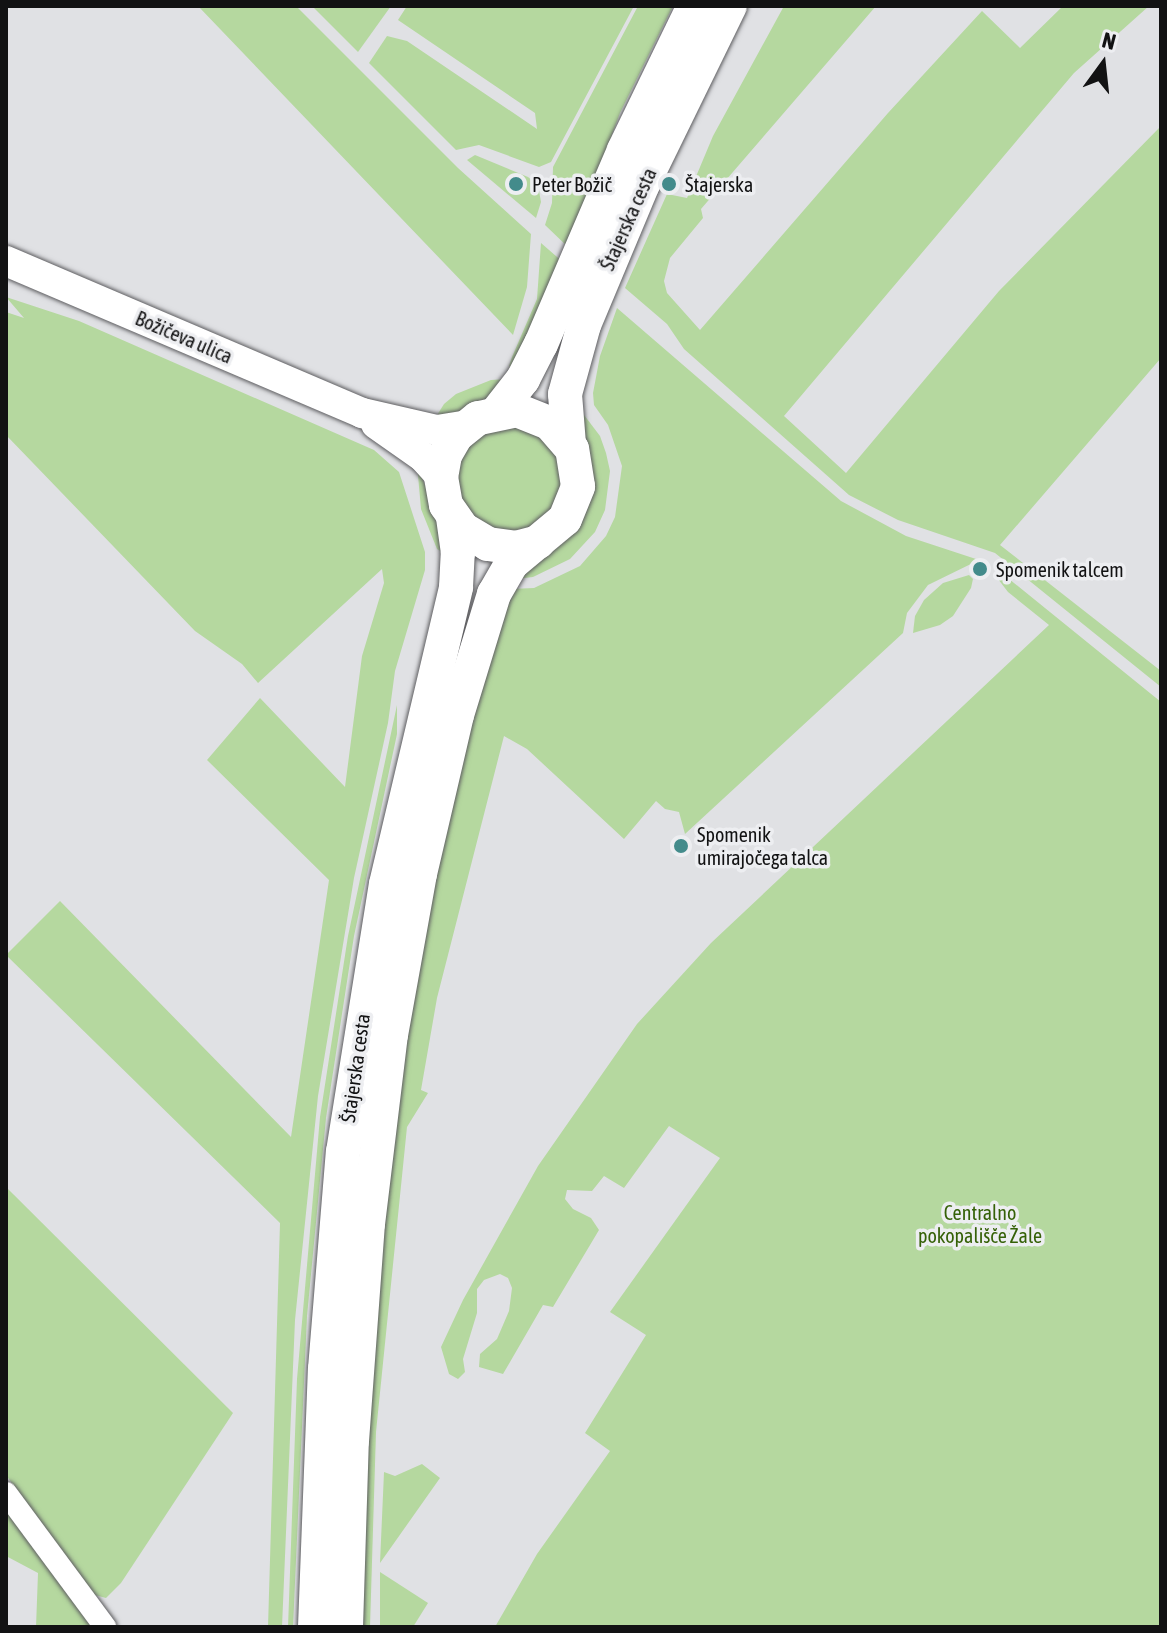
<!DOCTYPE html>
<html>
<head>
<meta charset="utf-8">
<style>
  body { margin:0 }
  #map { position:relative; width:1167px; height:1633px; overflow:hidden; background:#e0e1e4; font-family:"Asap Condensed",sans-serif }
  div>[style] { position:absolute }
  .green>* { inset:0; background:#b5d89f }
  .round { border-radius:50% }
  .roads { filter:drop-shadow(0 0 2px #5d5d60) drop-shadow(0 0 2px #5d5d60) }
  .street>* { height:22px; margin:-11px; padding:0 11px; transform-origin:11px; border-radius:11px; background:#fff }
  .secondary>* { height:30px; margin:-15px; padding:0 15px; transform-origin:15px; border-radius:15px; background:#fff }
  .primary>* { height:34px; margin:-17px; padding:0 17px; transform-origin:17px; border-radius:17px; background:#fff }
  .dots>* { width:22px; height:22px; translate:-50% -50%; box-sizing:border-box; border:4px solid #edeef1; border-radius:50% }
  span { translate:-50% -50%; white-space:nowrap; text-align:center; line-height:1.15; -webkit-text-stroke:7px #edeef1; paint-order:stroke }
  .poi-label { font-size:20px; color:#121213 }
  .left { translate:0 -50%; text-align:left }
  .street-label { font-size:20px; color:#121213 }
  .park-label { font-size:20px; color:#356107 }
  .frame { position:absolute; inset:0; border:8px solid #121213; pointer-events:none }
  .north { position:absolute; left:1063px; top:24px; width:80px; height:80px; -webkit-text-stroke:6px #edeef1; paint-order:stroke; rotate:15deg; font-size:22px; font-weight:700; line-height:32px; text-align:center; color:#121213 }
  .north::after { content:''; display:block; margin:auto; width:28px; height:36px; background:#121213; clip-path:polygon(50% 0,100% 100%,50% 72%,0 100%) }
</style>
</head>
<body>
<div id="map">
  <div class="green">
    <div style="clip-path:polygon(198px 6px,296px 6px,458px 168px,531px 234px,527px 287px,513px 335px)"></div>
    <div style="clip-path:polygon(312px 6px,391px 6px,358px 52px)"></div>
    <div style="clip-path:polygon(407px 6px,634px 6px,551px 162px,539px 167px,479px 145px,456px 150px,369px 63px,387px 36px,407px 41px,537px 129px,535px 113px,398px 20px)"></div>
    <div style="clip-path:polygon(638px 6px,673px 6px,620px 113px,570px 249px,545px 225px,552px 203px,553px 167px)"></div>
    <div style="clip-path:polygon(784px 6px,876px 6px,701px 209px,703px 218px,670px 258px,664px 281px,667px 293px,700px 330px,888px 113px,982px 11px,1020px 48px,1063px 6px,1149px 6px,1074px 73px,784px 416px,846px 473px,999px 291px,1161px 126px,1161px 358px,1000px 545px,1161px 671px,1161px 687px,995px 553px,898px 520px,849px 495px,684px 349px,667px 324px,625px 288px,667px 194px,687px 198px,713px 136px)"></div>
    <div style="clip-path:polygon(475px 155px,528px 177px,538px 185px,541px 202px,536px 218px,467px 160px)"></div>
    <div style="clip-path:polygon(541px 243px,564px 263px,514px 368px,509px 366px,512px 357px,537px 299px)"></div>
    <div style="clip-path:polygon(6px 297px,79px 321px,374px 450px,399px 472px,425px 552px,425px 570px,395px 671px,388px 723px,354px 878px,318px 1096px,295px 1320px,282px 1627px,268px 1627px,280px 1223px,6px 955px,60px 901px,291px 1137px,329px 880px,207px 760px,260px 698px,345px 787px,362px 656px,384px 583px,382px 569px,258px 683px,242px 664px,195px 631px,6px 435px,6px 312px,24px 318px)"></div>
    <div style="clip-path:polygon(617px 308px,841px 501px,906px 536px,979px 560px,928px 585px,907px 613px,903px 633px,685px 834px,679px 812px,665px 809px,656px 801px,624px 839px,527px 749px,504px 736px,437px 998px,421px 1090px,428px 1093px,407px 1127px,376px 1432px,370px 1627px,356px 1627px,379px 1208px,440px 828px,511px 589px,534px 588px,580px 566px,606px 536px,615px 517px,622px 466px,608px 425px,594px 405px,593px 393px,600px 356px)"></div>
    <div style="clip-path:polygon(507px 379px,489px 397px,460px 412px,434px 420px,444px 404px,456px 394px,491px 380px)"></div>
    <div style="clip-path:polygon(578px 407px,600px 436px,606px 453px,610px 471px,605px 510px,595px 532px,570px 559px,533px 577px,516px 579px,579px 526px,588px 506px,593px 470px)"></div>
    <div class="round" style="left:456px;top:426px;width:106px;height:106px"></div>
    <div style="clip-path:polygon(417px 464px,441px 529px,444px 553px,437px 549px,421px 509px)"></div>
    <div style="clip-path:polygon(998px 570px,1161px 702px,1161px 1627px,495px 1627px,537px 1554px,610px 1451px,585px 1433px,646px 1335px,610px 1312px,720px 1158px,669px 1126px,624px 1188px,604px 1176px,592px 1191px,567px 1190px,565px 1199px,573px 1209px,591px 1218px,599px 1230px,553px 1307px,543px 1305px,503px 1374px,479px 1367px,480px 1354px,497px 1339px,509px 1311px,512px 1288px,508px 1278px,500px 1274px,484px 1280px,477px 1289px,477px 1313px,463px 1359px,465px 1372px,458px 1379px,449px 1374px,441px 1347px,463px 1300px,538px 1166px,637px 1024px,711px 943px,1049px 625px,1008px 592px,998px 579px)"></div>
    <div style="clip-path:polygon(969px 575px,973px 579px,971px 588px,953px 616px,940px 625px,913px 633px,915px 616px,924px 600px,943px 583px)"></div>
    <div style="clip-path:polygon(397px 705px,397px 734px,354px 936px,326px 1118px,307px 1316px,293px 1627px,288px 1627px,297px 1379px,320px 1117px,348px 936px)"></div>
    <div style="clip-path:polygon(6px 1187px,233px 1413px,121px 1583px,106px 1598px,91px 1594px,6px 1475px)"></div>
    <div style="clip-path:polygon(422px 1464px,440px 1478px,380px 1563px,384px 1472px,395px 1476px)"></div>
    <div style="clip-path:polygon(6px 1507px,95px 1627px,36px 1627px,38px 1573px,6px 1556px)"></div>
    <div style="clip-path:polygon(380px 1572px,428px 1603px,413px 1627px,380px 1627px)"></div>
  </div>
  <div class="roads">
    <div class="street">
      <div style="left:6px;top:1493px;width:167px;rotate:53.5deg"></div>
    </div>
    <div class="secondary">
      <div style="left:6px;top:261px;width:387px;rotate:23.1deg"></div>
      <div style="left:362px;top:413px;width:77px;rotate:12.8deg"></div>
      <div style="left:437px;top:430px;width:30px;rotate:-9deg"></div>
      <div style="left:376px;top:424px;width:57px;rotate:35.1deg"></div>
      <div style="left:423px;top:457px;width:27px;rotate:48deg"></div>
    </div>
    <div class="primary">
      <div style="left:498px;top:411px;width:41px;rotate:-52deg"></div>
      <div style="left:523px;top:379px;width:39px;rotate:-63deg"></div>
      <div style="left:541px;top:344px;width:211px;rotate:-66.8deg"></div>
      <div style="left:624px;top:150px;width:160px;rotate:-64.1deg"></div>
      <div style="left:569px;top:444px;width:50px;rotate:-94.6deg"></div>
      <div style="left:565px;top:394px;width:72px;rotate:-74.6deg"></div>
      <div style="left:584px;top:325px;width:153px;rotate:-67.3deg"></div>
      <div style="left:643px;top:184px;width:198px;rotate:-64deg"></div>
      <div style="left:315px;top:1627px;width:258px;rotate:-87.8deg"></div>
      <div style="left:325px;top:1369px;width:218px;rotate:-85.3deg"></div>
      <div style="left:343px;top:1152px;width:271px;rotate:-80.9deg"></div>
      <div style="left:386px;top:884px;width:305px;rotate:-76.7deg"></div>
      <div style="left:456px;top:587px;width:34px;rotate:-87deg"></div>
      <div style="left:458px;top:553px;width:35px;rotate:-98deg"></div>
      <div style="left:346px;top:1627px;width:186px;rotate:-88.2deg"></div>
      <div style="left:352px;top:1441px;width:218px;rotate:-85.8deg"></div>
      <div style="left:368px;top:1224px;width:190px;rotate:-83.1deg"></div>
      <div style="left:391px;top:1035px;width:164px;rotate:-79.8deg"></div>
      <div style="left:420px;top:874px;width:163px;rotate:-76.9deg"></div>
      <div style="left:457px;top:715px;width:127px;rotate:-73deg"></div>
      <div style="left:494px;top:594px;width:34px;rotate:-60deg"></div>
      <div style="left:511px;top:564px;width:70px;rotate:-39.8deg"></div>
      <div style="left:565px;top:519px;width:35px;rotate:-68deg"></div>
      <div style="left:578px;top:486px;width:37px;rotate:-99deg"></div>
      <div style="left:572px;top:449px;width:35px;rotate:-131deg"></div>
      <div style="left:549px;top:423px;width:35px;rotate:-158deg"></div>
      <div style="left:517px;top:410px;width:40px;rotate:168deg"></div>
      <div style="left:478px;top:418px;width:28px;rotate:141deg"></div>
      <div style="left:456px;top:436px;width:22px;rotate:120deg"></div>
      <div style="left:445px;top:455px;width:22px;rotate:100deg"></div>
      <div style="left:441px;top:477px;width:28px;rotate:80deg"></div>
      <div style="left:446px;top:505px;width:29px;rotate:55deg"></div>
      <div style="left:463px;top:529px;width:29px;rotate:31deg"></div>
      <div style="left:488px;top:544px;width:28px;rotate:8deg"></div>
      <div style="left:516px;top:548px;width:23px;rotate:-15deg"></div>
    </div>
  </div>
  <div class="dots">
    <div style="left:516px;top:184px;background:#438b8b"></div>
    <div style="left:669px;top:184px;background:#438b8b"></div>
    <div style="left:980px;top:569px;background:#438b8b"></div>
    <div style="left:681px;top:846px;background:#438b8b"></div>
  </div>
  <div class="poi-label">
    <span class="left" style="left:532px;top:184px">Peter Božič</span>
    <span class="left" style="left:685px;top:184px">Štajerska</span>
    <span class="left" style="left:996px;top:569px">Spomenik talcem</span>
    <span class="left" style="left:697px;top:846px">Spomenik<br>umirajočega talca</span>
  </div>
  <div class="street-label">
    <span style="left:628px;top:219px;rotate:-66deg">Štajerska cesta</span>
    <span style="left:184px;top:337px;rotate:23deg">Božičeva ulica</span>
    <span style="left:355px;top:1068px;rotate:-82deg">Štajerska cesta</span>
  </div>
  <div class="park-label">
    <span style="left:980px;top:1224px">Centralno<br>pokopališče Žale</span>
  </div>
  <div class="frame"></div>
  <div class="north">N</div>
</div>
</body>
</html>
